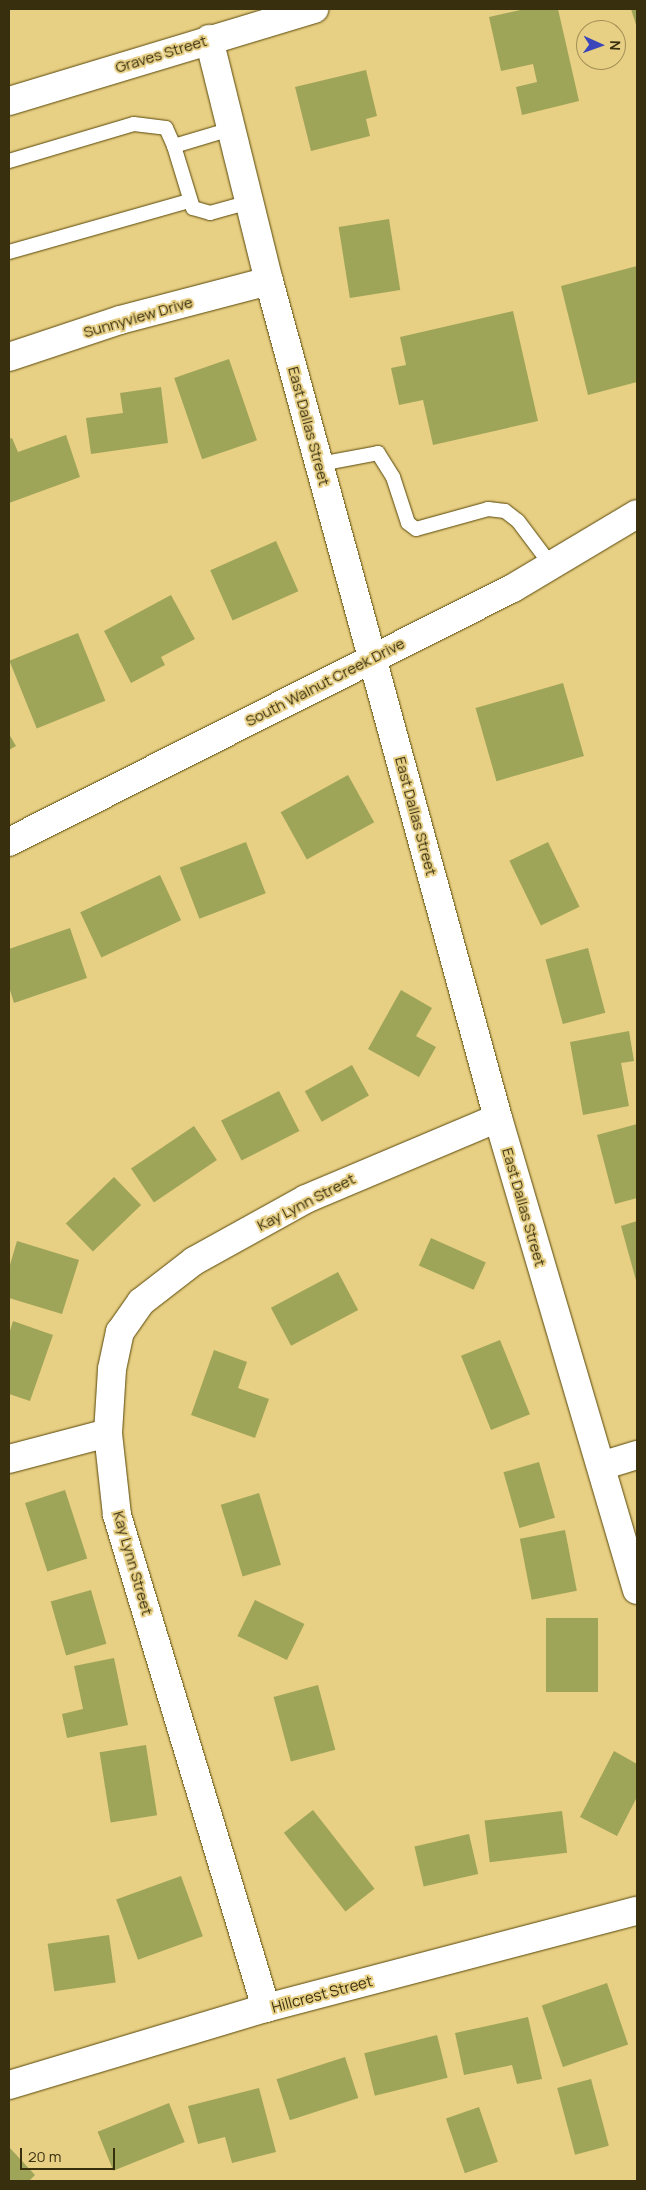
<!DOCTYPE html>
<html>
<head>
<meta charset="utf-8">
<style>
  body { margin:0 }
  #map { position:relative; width:646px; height:2190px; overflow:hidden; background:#e7cf84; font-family:Manrope,sans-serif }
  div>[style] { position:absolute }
  .building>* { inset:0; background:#9fa558; transform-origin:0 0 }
  .roads { filter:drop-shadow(0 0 1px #594809) drop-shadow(0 0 1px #594809) }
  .service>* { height:14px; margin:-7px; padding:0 7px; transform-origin:7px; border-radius:7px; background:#fff }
  .minor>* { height:28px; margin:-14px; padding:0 14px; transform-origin:14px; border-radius:14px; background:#fff }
  .tertiary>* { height:28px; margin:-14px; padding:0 14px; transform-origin:14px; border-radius:14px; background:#fff }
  span { translate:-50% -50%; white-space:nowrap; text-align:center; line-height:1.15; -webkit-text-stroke:4px #e7cf84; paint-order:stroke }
  .street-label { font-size:15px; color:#382f0f }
  .frame { position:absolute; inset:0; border:10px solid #382f0f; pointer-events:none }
  .north { position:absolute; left:576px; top:20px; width:50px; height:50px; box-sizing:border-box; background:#e7cf84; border:1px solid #a18f55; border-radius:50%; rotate:92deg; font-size:14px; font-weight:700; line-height:20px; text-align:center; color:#382f0f }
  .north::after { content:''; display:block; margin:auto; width:18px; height:22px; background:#3b46ba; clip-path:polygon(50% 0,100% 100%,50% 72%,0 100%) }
  .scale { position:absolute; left:20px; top:2148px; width:95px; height:22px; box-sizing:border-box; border:2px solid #382f0f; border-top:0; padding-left:6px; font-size:15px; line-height:18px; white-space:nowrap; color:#382f0f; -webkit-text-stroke:4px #e7cf84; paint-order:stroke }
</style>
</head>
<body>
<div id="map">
  <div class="building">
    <div style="clip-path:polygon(525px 9px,558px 9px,579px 101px,522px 115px,516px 87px,537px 82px,533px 64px,501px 71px,489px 17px)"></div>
    <div style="clip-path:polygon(631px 9px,637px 9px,637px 28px)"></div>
    <div style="clip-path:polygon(366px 70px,377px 116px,366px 119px,370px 136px,311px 151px,295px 87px)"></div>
    <div style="left:389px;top:219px;width:72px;height:51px;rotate:81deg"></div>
    <div style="clip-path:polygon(637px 266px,637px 382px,588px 395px,561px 286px)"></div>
    <div style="clip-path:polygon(513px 311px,538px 421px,433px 445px,423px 400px,399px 405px,391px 368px,406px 365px,400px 337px)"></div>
    <div style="left:229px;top:359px;width:86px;height:58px;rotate:71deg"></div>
    <div style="clip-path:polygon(161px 387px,168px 443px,91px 454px,86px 418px,123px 413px,120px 393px)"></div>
    <div style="clip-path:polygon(66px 435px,80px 477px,9px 503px,9px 439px,12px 438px,18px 452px)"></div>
    <div style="left:276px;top:541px;width:55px;height:72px;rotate:66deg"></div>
    <div style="clip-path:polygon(171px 595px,195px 639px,161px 657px,165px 665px,131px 683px,104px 631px)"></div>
    <div style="left:78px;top:633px;width:73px;height:74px;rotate:68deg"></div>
    <div style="left:563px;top:683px;width:76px;height:91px;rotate:74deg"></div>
    <div style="clip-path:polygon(9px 734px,16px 746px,9px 750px)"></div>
    <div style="left:348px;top:775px;width:54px;height:77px;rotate:61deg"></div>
    <div style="left:246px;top:842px;width:55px;height:71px;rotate:69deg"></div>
    <div style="left:548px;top:842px;width:72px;height:43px;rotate:64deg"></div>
    <div style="left:160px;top:875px;width:50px;height:88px;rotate:65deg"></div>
    <div style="clip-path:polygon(70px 928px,87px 978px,14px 1003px,9px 987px,9px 949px)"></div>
    <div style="left:588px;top:948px;width:67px;height:44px;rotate:75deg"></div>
    <div style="clip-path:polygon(401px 990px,432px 1008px,416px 1036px,436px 1047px,419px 1077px,368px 1049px)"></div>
    <div style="clip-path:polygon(629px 1031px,634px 1061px,621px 1063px,629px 1106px,583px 1115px,570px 1042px)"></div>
    <div style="left:352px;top:1065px;width:35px;height:54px;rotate:61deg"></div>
    <div style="left:279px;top:1091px;width:45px;height:65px;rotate:63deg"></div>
    <div style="clip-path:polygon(637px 1124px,637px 1198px,615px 1204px,597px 1135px)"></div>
    <div style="left:194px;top:1126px;width:41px;height:76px;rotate:56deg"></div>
    <div style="left:114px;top:1177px;width:39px;height:67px;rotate:46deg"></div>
    <div style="clip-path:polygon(637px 1221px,637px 1284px,621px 1226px)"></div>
    <div style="left:431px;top:1238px;width:60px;height:30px;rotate:24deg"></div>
    <div style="clip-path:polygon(17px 1241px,79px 1260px,62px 1314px,9px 1298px,9px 1268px)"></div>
    <div style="left:338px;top:1272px;width:43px;height:76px;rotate:62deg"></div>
    <div style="clip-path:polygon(13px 1321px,53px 1335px,30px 1401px,9px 1394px,9px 1334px)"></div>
    <div style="left:500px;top:1340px;width:80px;height:42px;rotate:68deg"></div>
    <div style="clip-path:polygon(214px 1350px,247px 1362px,238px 1388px,269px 1399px,255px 1438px,191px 1415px)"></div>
    <div style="left:539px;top:1462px;width:58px;height:37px;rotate:74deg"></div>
    <div style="left:65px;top:1490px;width:72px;height:42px;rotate:72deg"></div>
    <div style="left:259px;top:1493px;width:75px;height:40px;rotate:73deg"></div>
    <div style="left:565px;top:1530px;width:62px;height:46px;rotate:79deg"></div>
    <div style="left:91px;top:1590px;width:56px;height:42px;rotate:74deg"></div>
    <div style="left:255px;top:1600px;width:55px;height:40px;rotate:26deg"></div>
    <div style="left:546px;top:1618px;width:52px;height:74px"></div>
    <div style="clip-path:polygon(114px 1658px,128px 1725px,67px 1738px,62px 1714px,83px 1709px,74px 1666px)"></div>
    <div style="left:318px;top:1685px;width:67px;height:46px;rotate:75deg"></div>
    <div style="left:146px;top:1745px;width:71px;height:47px;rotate:81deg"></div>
    <div style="clip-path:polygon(614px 1751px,637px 1764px,637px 1797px,617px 1836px,580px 1817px)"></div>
    <div style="left:313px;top:1810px;width:100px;height:37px;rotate:52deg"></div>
    <div style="left:562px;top:1811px;width:42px;height:78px;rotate:83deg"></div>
    <div style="left:469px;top:1834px;width:41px;height:56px;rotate:77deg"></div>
    <div style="left:181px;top:1876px;width:64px;height:69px;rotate:70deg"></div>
    <div style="left:109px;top:1935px;width:48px;height:62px;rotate:82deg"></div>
    <div style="left:607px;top:1983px;width:65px;height:69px;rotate:71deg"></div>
    <div style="clip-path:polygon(528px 2017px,542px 2079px,517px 2084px,512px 2065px,464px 2075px,455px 2033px)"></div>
    <div style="left:437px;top:2035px;width:44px;height:75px;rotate:76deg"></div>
    <div style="left:345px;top:2057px;width:43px;height:72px;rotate:72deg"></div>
    <div style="left:591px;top:2079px;width:69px;height:35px;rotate:75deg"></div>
    <div style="clip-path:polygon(259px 2088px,276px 2152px,232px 2163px,225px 2137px,198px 2144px,188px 2106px)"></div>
    <div style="left:169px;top:2103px;width:42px;height:77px;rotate:68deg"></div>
    <div style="left:479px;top:2107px;width:58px;height:35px;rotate:71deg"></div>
    <div style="clip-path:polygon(9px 2147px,35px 2175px,29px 2181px,9px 2181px)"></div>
  </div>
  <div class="roads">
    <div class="service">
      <div style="left:174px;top:146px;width:65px;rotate:73deg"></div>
      <div style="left:193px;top:208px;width:18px;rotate:16deg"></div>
      <div style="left:210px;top:213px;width:41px;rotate:-15.4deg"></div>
      <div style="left:9px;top:161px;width:130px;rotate:-16.5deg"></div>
      <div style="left:134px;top:124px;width:32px;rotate:7deg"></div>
      <div style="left:166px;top:128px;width:20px;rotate:66deg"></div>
      <div style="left:174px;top:146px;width:59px;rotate:-16.6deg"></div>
      <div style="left:9px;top:252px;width:187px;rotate:-15.8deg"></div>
      <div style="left:320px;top:464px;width:59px;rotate:-10.7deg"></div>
      <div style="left:378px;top:453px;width:28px;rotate:58deg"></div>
      <div style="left:393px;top:477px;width:48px;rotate:71.9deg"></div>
      <div style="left:408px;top:523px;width:10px;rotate:37deg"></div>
      <div style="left:416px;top:529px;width:75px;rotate:-15.5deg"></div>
      <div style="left:488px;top:509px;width:17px;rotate:7deg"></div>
      <div style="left:505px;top:511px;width:16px;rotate:38deg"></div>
      <div style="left:518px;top:521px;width:55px;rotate:53.1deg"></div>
    </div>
    <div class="minor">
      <div style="left:209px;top:39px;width:249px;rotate:76.1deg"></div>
      <div style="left:269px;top:281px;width:868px;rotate:74.7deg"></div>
      <div style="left:498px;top:1118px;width:492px;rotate:73.6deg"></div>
      <div style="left:9px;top:101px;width:319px;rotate:-16.8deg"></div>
      <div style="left:9px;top:357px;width:117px;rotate:-18.4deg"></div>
      <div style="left:120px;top:320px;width:154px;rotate:-14.7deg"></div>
      <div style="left:9px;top:1459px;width:102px;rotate:-14.7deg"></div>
      <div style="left:601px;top:1466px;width:38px;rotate:-17deg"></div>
      <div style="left:266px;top:2008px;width:515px;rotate:-106.82deg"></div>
      <div style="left:117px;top:1515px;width:82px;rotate:-96.3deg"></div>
      <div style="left:108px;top:1433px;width:64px;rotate:-86.4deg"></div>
      <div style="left:112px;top:1369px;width:38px;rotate:-78deg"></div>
      <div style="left:120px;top:1332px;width:37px;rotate:-55deg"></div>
      <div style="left:141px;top:1302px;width:67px;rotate:-37.7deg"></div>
      <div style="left:194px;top:1261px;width:128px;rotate:-29deg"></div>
      <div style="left:306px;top:1199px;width:208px;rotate:-22.9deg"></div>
      <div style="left:9px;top:2085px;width:268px;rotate:-16.7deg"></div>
      <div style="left:266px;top:2008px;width:383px;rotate:-14.7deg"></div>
    </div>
    <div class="tertiary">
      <div style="left:9px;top:842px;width:564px;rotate:-26.75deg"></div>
      <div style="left:513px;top:588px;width:144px;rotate:-30.8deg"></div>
    </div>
  </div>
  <div class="street-label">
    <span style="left:161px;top:54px;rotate:-17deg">Graves Street</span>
    <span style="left:138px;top:317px;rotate:-16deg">Sunnyview Drive</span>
    <span style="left:309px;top:426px;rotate:75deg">East Dallas Street</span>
    <span style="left:325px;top:682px;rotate:-27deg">South Walnut Creek Drive</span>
    <span style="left:416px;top:816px;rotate:75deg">East Dallas Street</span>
    <span style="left:306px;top:1202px;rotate:-27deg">Kay Lynn Street</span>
    <span style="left:524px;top:1207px;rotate:74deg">East Dallas Street</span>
    <span style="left:133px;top:1563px;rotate:74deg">Kay Lynn Street</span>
    <span style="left:322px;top:1994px;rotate:-15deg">Hillcrest Street</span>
  </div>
  <div class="frame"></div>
  <div class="north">N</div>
  <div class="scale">20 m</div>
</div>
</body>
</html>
